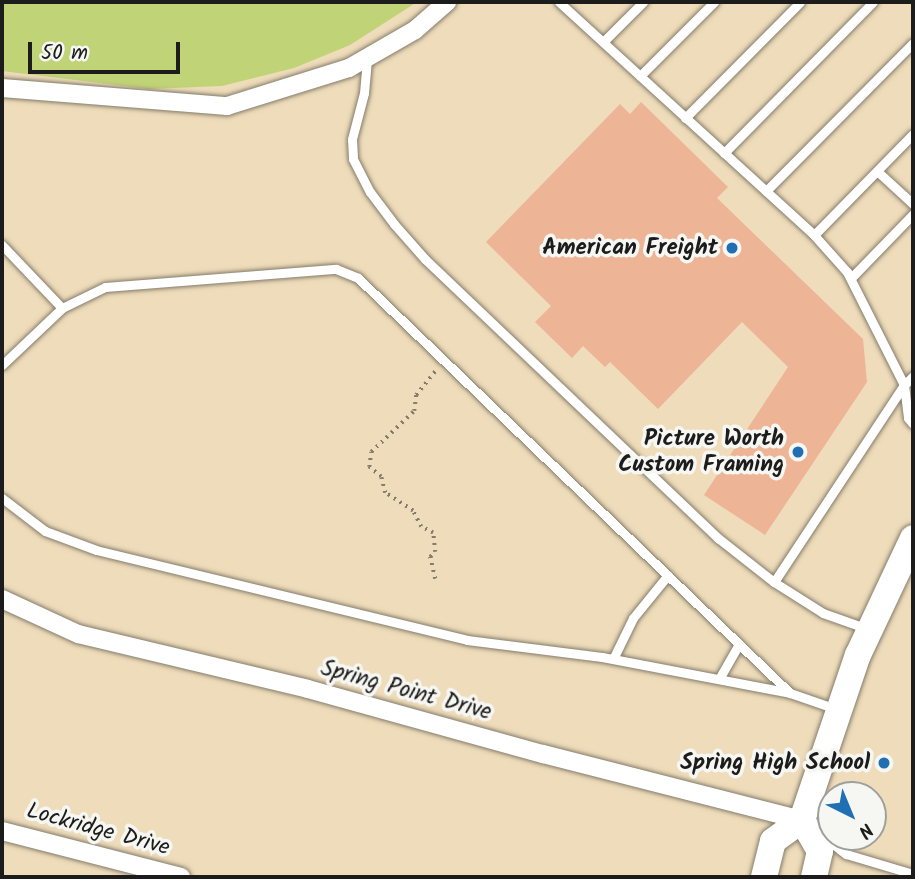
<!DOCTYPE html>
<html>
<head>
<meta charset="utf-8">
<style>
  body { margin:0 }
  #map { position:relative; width:915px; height:879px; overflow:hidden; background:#eedcba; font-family:Kalam,sans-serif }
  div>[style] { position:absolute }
  .green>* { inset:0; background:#c0d376 }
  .building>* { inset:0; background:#edb496 }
  .path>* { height:3.5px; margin-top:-1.75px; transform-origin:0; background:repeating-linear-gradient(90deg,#857c6b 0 2px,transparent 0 7px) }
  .roads { filter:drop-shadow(0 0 2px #857c6b) drop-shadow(0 0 2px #857c6b) }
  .service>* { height:9px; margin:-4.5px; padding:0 4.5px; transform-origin:4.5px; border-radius:4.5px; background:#fff }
  .minor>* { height:18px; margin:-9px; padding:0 9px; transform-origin:9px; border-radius:9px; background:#fff }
  .secondary>* { height:26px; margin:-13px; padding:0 13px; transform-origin:13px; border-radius:13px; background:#fff }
  .dots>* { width:19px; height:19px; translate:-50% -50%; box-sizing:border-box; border:4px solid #f6f6f2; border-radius:50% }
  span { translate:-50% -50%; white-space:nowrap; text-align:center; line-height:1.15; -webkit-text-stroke:7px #f6f6f2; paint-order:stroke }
  .poi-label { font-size:23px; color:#1c1c1c; font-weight:700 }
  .right { translate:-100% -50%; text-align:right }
  .street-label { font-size:23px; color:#1c1c1c }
  .frame { position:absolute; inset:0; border:4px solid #1c1c1c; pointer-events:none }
  .north { position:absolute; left:817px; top:781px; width:70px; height:70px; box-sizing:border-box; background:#f6f6f2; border:2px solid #9f9f9c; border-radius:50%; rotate:137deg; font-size:19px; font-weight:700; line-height:28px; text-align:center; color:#1c1c1c }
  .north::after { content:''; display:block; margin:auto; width:24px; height:32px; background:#1f6fb2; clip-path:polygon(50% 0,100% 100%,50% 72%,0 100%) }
  .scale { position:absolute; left:28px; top:42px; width:152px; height:32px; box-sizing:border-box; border:4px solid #1c1c1c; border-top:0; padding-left:9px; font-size:21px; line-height:24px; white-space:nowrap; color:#1c1c1c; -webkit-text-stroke:5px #f6f6f2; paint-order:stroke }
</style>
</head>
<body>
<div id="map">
  <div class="green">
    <div style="clip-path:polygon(2px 2px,417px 2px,350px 45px,294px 68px,222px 86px,149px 89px,2px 71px)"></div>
  </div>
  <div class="building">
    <div style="clip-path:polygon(641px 102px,728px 187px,717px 198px,863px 339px,867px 382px,765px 535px,704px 495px,788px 367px,742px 322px,658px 409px,610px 362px,605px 367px,583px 346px,572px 358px,535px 322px,551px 306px,486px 242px,620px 104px,630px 114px)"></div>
  </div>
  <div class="path">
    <div style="left:435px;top:579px;width:23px;rotate:-103deg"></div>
    <div style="left:430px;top:557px;width:7px;rotate:-45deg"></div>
    <div style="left:435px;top:552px;width:19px;rotate:-96deg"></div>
    <div style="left:433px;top:533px;width:13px;rotate:-153deg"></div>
    <div style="left:421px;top:527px;width:18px;rotate:-117deg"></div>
    <div style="left:413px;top:511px;width:33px;rotate:-147deg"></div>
    <div style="left:385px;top:493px;width:16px;rotate:-104deg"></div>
    <div style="left:381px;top:477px;width:16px;rotate:-140deg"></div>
    <div style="left:369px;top:467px;width:15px;rotate:-82deg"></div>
    <div style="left:371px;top:452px;width:59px;rotate:-43.6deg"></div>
    <div style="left:414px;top:411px;width:16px;rotate:-83deg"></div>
    <div style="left:416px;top:395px;width:32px;rotate:-51deg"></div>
  </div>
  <div class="roads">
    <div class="service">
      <div style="left:559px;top:2px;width:345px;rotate:42.4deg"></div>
      <div style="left:814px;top:235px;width:50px;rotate:48.3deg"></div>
      <div style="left:847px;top:272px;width:127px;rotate:63.2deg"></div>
      <div style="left:904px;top:385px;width:33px;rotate:83deg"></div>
      <div style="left:908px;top:418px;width:8px;rotate:50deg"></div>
      <div style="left:603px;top:42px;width:57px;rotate:-45deg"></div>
      <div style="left:367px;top:59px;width:34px;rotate:95deg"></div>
      <div style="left:364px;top:93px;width:48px;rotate:104.6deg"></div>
      <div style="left:352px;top:139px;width:20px;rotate:87deg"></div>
      <div style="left:353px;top:159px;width:37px;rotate:63deg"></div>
      <div style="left:370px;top:192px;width:40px;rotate:53deg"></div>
      <div style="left:394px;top:224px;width:47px;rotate:48.5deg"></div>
      <div style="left:425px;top:259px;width:405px;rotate:43.6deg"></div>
      <div style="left:718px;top:538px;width:71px;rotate:38.2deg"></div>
      <div style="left:640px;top:76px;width:105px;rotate:-45deg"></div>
      <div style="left:685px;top:118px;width:163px;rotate:-45.2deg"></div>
      <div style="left:724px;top:153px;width:212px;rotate:-45.4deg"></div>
      <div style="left:877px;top:171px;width:49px;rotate:42.5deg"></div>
      <div style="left:766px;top:191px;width:209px;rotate:-45.2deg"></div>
      <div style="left:814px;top:235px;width:141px;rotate:-45.6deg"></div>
      <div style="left:2px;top:245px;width:87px;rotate:46.4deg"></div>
      <div style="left:851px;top:278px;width:89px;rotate:-45.9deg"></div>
      <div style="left:2px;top:365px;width:83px;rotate:-43.5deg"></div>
      <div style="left:62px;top:308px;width:48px;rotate:-26deg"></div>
      <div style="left:105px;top:287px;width:232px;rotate:-4.5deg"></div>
      <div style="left:336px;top:269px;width:24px;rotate:22deg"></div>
      <div style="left:358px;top:278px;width:599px;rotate:43.85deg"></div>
      <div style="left:2px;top:498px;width:54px;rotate:37.5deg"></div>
      <div style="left:45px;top:531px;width:54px;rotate:20.4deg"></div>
      <div style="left:96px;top:550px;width:382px;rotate:13.6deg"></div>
      <div style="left:467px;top:640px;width:136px;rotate:7.2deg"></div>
      <div style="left:602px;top:657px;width:191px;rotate:10.8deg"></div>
      <div style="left:790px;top:693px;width:49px;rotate:19.2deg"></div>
      <div style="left:868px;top:629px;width:48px;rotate:-160.4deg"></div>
      <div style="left:823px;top:613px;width:58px;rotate:-147.7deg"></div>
      <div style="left:774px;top:582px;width:236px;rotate:-56.6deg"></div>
      <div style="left:904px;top:385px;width:13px;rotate:-45deg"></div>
      <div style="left:613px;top:659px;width:46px;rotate:-64deg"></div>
      <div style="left:633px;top:618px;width:55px;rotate:-50.9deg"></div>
      <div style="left:719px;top:679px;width:40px;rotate:-60.3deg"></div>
      <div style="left:820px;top:834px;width:33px;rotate:38deg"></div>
      <div style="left:846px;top:854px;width:70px;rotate:16.6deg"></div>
    </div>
    <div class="minor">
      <div style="left:2px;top:88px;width:226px;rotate:4.6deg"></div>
      <div style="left:227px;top:106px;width:128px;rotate:-17.3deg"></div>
      <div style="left:349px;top:68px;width:76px;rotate:-29.9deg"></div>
      <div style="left:415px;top:30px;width:43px;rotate:-41.2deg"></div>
      <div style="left:2px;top:599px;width:84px;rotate:24.7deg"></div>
      <div style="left:78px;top:634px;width:236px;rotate:13.4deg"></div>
      <div style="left:308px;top:689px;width:244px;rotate:15.5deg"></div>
      <div style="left:543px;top:754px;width:267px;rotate:14.3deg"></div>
      <div style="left:2px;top:831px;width:185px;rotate:14.4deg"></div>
    </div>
    <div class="secondary">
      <div style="left:802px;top:820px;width:36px;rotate:60deg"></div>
      <div style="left:820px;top:851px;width:27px;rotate:103deg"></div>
      <div style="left:764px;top:877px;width:37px;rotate:-76deg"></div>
      <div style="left:773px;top:841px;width:36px;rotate:-36deg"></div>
      <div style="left:802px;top:820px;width:174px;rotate:-71.3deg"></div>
      <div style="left:858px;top:655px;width:129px;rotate:-64.8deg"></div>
    </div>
  </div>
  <div class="dots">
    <div style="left:732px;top:248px;background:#1f6fb2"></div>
    <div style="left:798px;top:452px;background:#1f6fb2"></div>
    <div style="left:884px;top:763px;background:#1f6fb2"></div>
  </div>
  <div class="poi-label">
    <span class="right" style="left:718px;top:248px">American Freight</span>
    <span class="right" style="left:784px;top:452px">Picture Worth<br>Custom Framing</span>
    <span class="right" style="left:870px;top:763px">Spring High School</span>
  </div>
  <div class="street-label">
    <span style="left:406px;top:691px;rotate:15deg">Spring Point Drive</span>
    <span style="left:98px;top:830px;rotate:15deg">Lockridge Drive</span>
  </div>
  <div class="frame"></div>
  <div class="north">N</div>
  <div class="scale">50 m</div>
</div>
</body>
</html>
